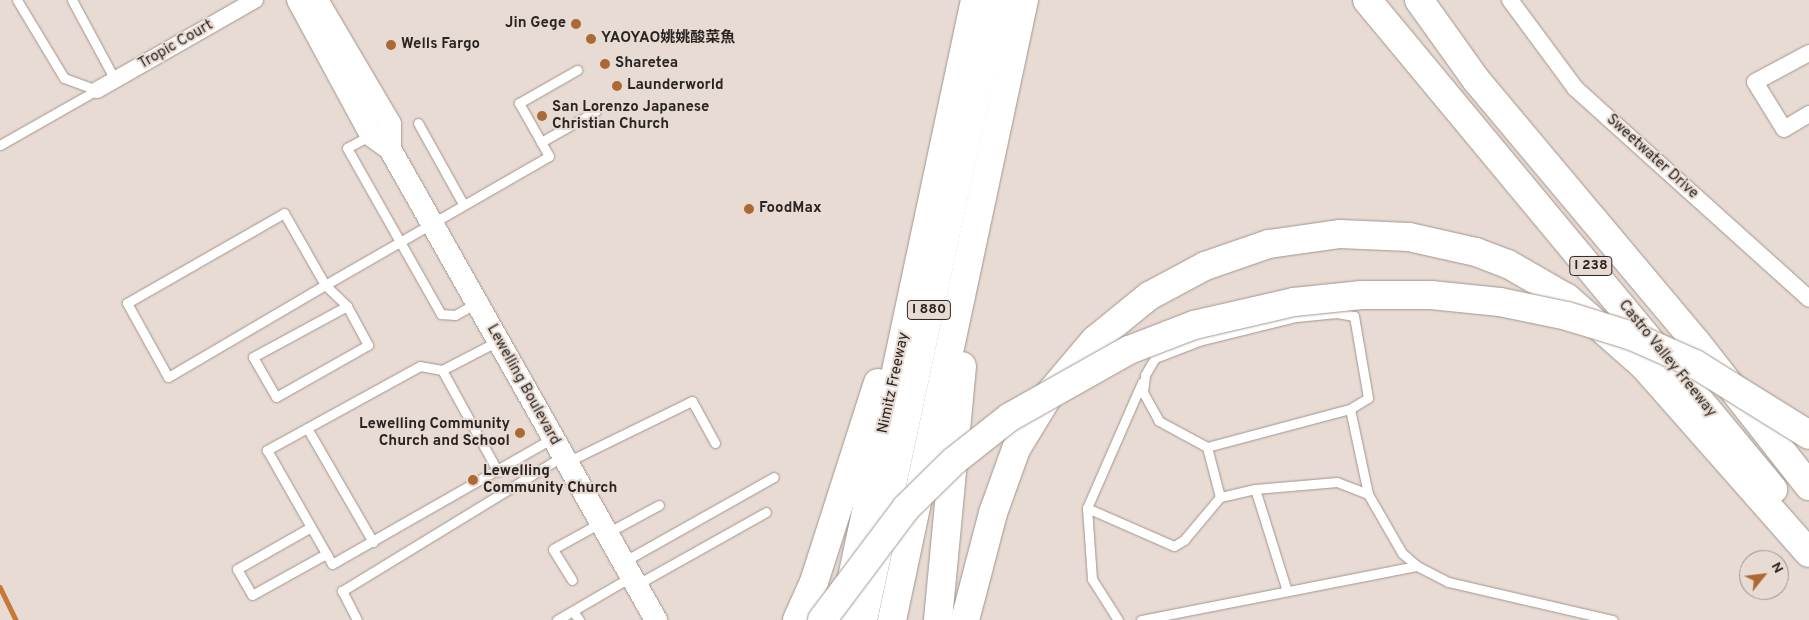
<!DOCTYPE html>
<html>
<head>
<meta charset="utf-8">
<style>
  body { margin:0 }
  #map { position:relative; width:1809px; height:620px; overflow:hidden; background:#e8dbd3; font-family:Overpass,"Noto Sans SC",sans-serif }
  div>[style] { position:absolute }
  .stream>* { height:4.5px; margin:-2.25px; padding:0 2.25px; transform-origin:2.25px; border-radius:2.25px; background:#c67837 }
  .roads { filter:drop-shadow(0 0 1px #a1958d) drop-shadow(0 0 1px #a1958d) }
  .lane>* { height:9px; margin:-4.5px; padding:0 4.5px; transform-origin:4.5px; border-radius:4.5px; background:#fff }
  .street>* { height:16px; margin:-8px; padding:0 8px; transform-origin:8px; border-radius:8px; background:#fff }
  .secondary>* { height:22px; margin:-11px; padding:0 11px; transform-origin:11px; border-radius:11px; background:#fff }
  .highway>* { height:28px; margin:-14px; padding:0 14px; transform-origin:14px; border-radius:14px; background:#fff }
  .bridges { filter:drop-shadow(0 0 1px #a1958d) drop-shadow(0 0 1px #a1958d) }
  .highway-bridge>* { height:28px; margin:-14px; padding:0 14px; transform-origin:14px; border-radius:14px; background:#fff }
  .dots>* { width:14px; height:14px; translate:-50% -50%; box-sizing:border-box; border:2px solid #e8dbd3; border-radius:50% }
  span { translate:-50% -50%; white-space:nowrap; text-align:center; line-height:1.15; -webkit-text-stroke:4px #e8dbd3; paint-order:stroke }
  .shield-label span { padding:1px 4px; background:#e8dbd3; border:1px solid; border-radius:4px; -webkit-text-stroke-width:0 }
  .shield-label { font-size:14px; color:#2a2522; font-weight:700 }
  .poi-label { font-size:15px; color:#2a2522; font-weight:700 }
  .right { translate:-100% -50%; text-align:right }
  .left { translate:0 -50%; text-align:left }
  .street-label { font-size:15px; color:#2a2522 }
  .north { position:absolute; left:1739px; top:550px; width:50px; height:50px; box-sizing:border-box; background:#e8dbd3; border:1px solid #9c928c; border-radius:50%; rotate:61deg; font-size:14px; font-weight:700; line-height:20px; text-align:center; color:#2a2522 }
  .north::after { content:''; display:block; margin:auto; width:18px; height:22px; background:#ab6a35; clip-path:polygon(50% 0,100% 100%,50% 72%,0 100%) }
</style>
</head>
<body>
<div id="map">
  <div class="stream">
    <div style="left:0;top:587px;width:37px;rotate:64deg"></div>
  </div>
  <div class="roads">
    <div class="lane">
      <div style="left:17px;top:0;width:91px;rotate:58.9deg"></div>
      <div style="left:64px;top:78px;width:35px;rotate:20deg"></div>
      <div style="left:72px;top:0;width:91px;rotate:61.7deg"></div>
      <div style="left:418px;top:123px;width:93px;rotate:60.9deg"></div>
      <div style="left:371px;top:135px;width:27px;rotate:152deg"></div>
      <div style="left:347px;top:148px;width:191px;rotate:60.5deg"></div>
      <div style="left:441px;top:314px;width:14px;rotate:4deg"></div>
      <div style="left:455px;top:315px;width:25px;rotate:-29deg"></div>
      <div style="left:541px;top:142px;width:63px;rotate:-29.4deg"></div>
      <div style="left:0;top:145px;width:112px;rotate:-29.6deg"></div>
      <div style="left:347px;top:306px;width:107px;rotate:151.5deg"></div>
      <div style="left:253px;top:357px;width:46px;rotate:60.1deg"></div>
      <div style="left:276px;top:397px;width:106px;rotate:-29.5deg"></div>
      <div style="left:368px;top:345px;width:44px;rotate:-118.3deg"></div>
      <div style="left:347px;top:306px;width:30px;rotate:-136deg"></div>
      <div style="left:325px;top:285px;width:182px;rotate:149.6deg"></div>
      <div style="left:168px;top:377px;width:85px;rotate:-119deg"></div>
      <div style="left:127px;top:303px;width:181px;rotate:-29.8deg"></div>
      <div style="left:284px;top:213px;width:83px;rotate:60.3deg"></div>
      <div style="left:325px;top:285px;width:258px;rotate:-29.9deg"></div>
      <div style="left:549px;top:156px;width:61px;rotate:-119.5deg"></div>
      <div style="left:519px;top:103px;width:67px;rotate:-29.6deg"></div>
      <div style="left:498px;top:341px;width:63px;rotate:152.6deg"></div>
      <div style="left:442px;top:370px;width:22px;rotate:-170deg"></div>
      <div style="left:420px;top:366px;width:175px;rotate:151.2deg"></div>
      <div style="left:267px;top:450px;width:131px;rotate:60.3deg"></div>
      <div style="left:332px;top:564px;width:254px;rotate:-29.7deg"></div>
      <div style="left:442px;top:370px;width:116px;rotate:61.2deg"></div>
      <div style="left:307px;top:428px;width:132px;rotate:59.9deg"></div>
      <div style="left:1207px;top:447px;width:55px;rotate:-151.6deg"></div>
      <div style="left:1159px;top:421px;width:33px;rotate:-119deg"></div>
      <div style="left:1143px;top:392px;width:17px;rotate:-83deg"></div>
      <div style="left:1145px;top:375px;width:20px;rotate:-60deg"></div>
      <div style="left:1155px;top:358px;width:47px;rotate:-21.1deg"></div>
      <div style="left:1199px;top:341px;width:100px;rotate:-13.9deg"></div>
      <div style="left:1296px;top:317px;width:41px;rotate:-5.6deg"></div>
      <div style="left:1337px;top:313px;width:17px;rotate:10deg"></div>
      <div style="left:1354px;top:316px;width:83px;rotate:80.3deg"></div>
      <div style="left:1368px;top:398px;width:21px;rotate:149deg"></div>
      <div style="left:567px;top:462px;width:139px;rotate:-26deg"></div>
      <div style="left:692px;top:401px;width:48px;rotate:61.3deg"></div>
      <div style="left:1255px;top:489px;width:104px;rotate:72.6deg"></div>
      <div style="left:1368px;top:494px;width:33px;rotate:-159deg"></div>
      <div style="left:1337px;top:482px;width:82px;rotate:175.1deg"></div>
      <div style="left:1255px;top:489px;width:36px;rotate:167deg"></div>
      <div style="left:1220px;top:497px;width:52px;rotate:-104.6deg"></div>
      <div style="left:1207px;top:447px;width:148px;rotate:-14.9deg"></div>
      <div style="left:1350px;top:409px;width:87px;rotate:78deg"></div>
      <div style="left:1368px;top:494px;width:68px;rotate:60deg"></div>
      <div style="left:1402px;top:553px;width:20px;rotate:41deg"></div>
      <div style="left:1417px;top:566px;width:35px;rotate:27deg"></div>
      <div style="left:1448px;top:582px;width:169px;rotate:13deg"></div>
      <div style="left:1087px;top:508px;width:95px;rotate:23.6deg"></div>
      <div style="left:1174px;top:546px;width:12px;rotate:-31deg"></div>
      <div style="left:1184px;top:540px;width:56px;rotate:-50.1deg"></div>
      <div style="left:311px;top:527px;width:85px;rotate:150.4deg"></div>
      <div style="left:237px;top:569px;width:30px;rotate:60deg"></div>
      <div style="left:252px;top:595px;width:85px;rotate:-29deg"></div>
      <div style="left:607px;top:533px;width:59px;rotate:-28.3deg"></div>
      <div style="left:623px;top:562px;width:173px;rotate:-29.4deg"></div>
      <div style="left:572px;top:580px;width:36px;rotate:-122deg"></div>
      <div style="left:553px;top:549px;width:54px;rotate:-29deg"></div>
      <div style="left:636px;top:585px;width:149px;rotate:-29.3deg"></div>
      <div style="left:573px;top:611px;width:11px;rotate:56deg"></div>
      <div style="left:357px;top:620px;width:33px;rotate:-117deg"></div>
      <div style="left:342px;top:591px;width:259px;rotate:-31.4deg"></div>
      <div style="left:557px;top:620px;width:86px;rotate:-30.2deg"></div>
      <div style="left:1118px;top:620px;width:49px;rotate:-122.4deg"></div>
      <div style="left:1092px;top:579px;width:71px;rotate:-94deg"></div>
      <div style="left:1087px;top:508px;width:137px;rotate:-66.4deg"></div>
      <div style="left:1141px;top:620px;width:281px;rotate:-11.1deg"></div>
    </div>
    <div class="street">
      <div style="left:1510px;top:0;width:109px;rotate:53.5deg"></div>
      <div style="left:1575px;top:88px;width:315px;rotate:42deg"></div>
      <div style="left:1809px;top:53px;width:61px;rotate:151.8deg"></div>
      <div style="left:1755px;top:82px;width:55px;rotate:58.3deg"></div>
      <div style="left:1784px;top:129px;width:29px;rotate:-31deg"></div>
      <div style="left:97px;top:90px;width:182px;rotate:-29.7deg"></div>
    </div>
    <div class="secondary">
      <div style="left:298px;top:0;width:153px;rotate:61.6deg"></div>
      <div style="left:371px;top:135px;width:24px;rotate:36deg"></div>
      <div style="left:390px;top:149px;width:541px;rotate:60.54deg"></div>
      <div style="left:317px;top:0;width:144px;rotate:59.5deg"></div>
      <div style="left:390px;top:124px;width:25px;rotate:90deg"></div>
    </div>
    <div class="highway">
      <div style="left:1367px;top:0;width:636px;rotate:50.3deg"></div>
      <div style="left:1419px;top:0;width:100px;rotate:54.4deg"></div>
      <div style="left:1477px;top:81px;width:341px;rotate:50deg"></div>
      <div style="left:1696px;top:342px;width:183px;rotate:51.9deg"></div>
      <div style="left:797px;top:620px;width:42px;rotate:-65.9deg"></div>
      <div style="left:814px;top:582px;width:209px;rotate:-72.2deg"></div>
      <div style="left:843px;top:620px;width:634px;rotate:-77.98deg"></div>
      <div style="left:863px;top:620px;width:634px;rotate:-77.89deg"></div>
      <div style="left:892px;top:620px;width:634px;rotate:-77.98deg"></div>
      <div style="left:938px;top:620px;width:255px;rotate:-84.6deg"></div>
      <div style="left:965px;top:620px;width:111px;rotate:-75.3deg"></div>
      <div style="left:993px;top:513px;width:68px;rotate:-70.2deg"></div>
      <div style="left:1016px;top:449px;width:66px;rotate:-58.7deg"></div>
      <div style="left:1050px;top:393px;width:70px;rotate:-49.7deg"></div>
      <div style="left:1095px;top:340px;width:70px;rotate:-39.2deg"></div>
      <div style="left:1149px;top:296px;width:64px;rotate:-28.2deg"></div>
      <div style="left:1205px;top:266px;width:68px;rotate:-19deg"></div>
      <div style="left:1269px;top:244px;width:72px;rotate:-8deg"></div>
      <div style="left:1340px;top:234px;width:69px;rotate:2.5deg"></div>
      <div style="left:1409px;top:237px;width:69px;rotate:12.6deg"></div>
      <div style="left:1476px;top:252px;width:34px;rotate:21deg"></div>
      <div style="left:1508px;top:264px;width:68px;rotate:30deg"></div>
      <div style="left:1567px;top:298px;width:103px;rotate:41.4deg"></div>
      <div style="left:1644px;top:366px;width:249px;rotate:48.6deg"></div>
    </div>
  </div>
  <div class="bridges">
    <div class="highway-bridge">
      <div style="left:822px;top:620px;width:140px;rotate:-53.1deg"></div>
      <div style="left:906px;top:508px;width:67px;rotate:-44.4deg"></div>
      <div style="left:954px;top:461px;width:71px;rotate:-38.2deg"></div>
      <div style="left:1010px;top:417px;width:137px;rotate:-29.4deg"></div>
      <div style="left:1129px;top:350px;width:70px;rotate:-21deg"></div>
      <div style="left:1194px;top:325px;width:103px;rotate:-13deg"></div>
      <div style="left:1294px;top:302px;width:68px;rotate:-5.9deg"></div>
      <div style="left:1362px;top:295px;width:69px"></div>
      <div style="left:1431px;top:295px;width:69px;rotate:5.8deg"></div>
      <div style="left:1500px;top:302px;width:68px;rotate:11.8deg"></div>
      <div style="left:1567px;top:316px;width:68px;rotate:17.1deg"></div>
      <div style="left:1632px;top:336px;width:69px;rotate:24deg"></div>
      <div style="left:1695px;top:364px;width:134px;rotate:31.9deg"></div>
    </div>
  </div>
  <div class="dots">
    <div style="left:576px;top:24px;background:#ab6a35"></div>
    <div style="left:591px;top:39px;background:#ab6a35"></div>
    <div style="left:391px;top:45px;background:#ab6a35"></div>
    <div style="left:605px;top:64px;background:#ab6a35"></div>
    <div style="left:617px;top:86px;background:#ab6a35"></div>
    <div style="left:542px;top:116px;background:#ab6a35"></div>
    <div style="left:749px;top:209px;background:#ab6a35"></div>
    <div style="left:520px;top:433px;background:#ab6a35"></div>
    <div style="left:473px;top:480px;background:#ab6a35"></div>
  </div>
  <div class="shield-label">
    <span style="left:1591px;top:266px">I 238</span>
    <span style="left:929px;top:310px">I 880</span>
  </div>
  <div class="poi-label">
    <span class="right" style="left:566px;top:24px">Jin Gege</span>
    <span class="left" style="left:601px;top:39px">YAOYAO姚姚酸菜魚</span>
    <span class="left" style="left:401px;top:45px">Wells Fargo</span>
    <span class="left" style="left:615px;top:64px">Sharetea</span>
    <span class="left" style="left:627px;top:86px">Launderworld</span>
    <span class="left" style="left:552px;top:116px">San Lorenzo Japanese<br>Christian Church</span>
    <span class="left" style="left:759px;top:209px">FoodMax</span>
    <span class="right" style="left:510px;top:433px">Lewelling Community<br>Church and School</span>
    <span class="left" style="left:483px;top:480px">Lewelling<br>Community Church</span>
  </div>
  <div class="street-label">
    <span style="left:176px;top:45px;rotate:-30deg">Tropic Court</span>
    <span style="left:1652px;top:157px;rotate:42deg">Sweetwater Drive</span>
    <span style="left:1667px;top:359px;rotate:51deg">Castro Valley Freeway</span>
    <span style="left:894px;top:383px;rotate:-78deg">Nimitz Freeway</span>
    <span style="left:523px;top:385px;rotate:61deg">Lewelling Boulevard</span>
  </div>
  <div class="north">N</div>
</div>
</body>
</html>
